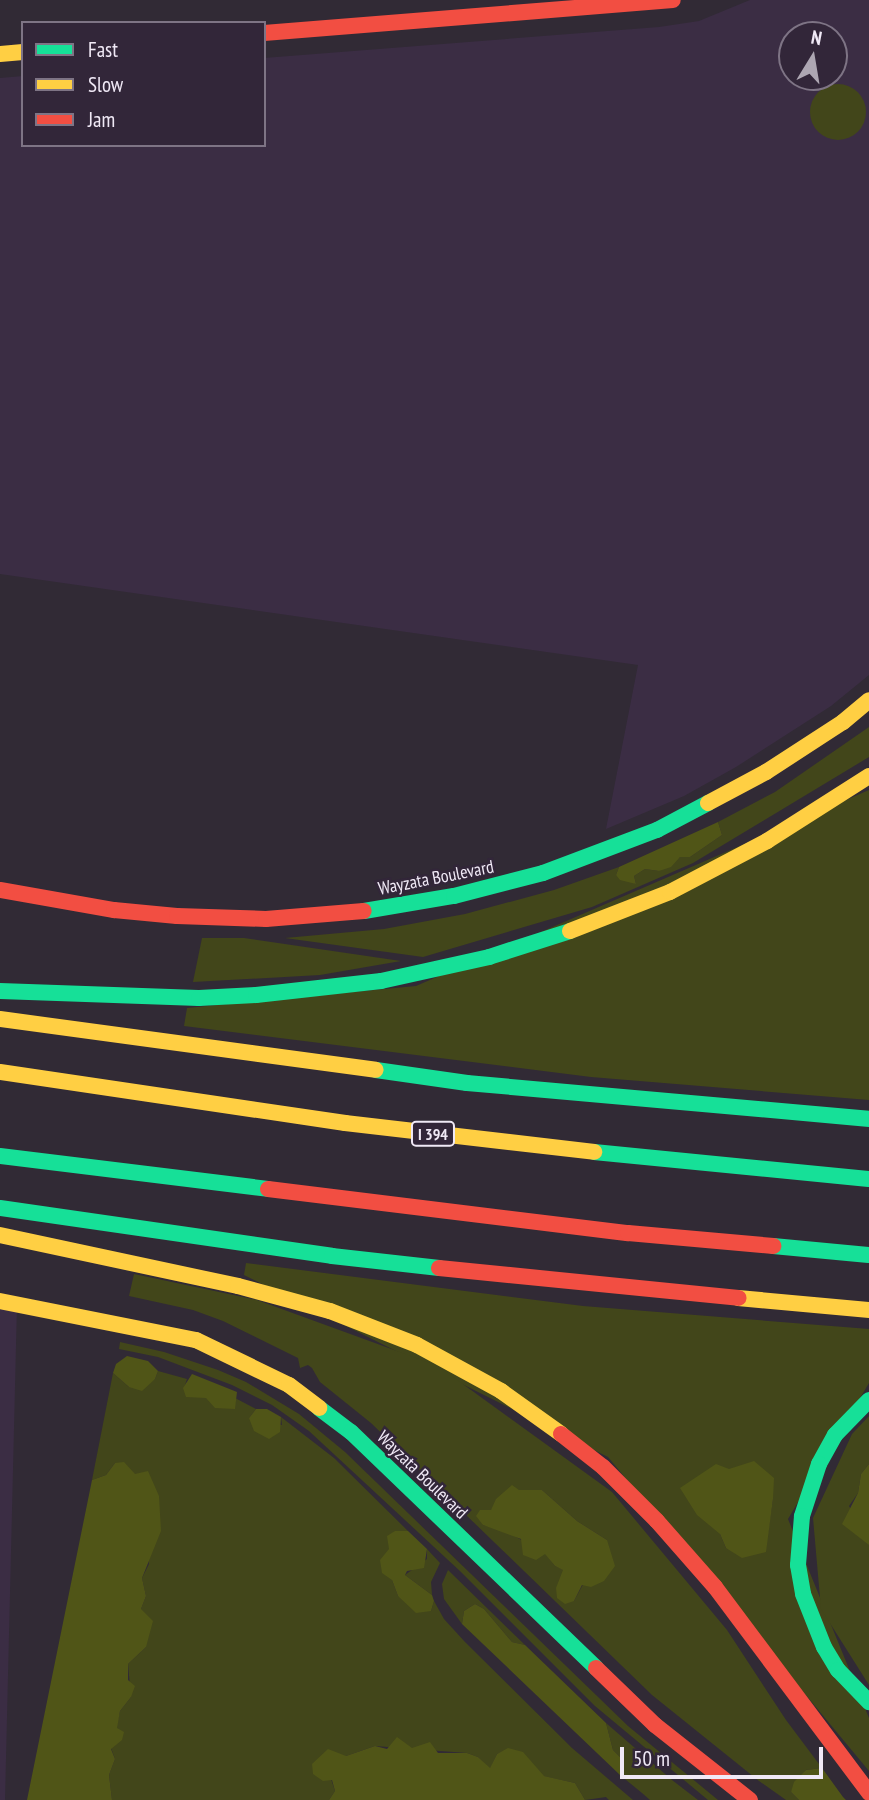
<!DOCTYPE html>
<html>
<head>
<meta charset="utf-8">
<style>
  body { margin:0 }
  #map { position:relative; width:869px; height:1800px; overflow:hidden; background:#312a35; font-family:"PT Sans Narrow",sans-serif }
  div>[style] { position:absolute }
  .built>* { inset:0; background:#3b2d44 }
  .green>* { inset:0; background:#42461a }
  .round { border-radius:50% }
  .forest>* { inset:0; background:#505517 }
  .fast>* { height:16px; margin:-8px; padding:0 8px; transform-origin:8px; border-radius:8px; background:#16e098 }
  .slow>* { height:16px; margin:-8px; padding:0 8px; transform-origin:8px; border-radius:8px; background:#ffcf43 }
  .jam>* { height:16px; margin:-8px; padding:0 8px; transform-origin:8px; border-radius:8px; background:#f24e42 }
  span { translate:-50% -50%; white-space:nowrap; text-align:center; line-height:1.15; -webkit-text-stroke:5px #322639; paint-order:stroke }
  .shield-label span { padding:2px 5px; background:#322639; border:2px solid; border-radius:5px; -webkit-text-stroke-width:0 }
  .shield-label { font-size:16px; color:#f0e9f6; font-weight:700 }
  .street-label { font-size:18px; color:#f0e9f6 }
  .legend { position:absolute; left:21px; top:21px; width:245px; height:126px; box-sizing:border-box; background:#322639; border:2px solid #7e7485; margin:0; padding:9px 12px; list-style:none; font-size:21px; color:#f0e9f6 }
  .legend li { display:flex; align-items:center; gap:14px; height:35px }
  .legend b { width:35px; border:2px solid #7e7485 }
  .north { position:absolute; left:778px; top:21px; width:70px; height:70px; box-sizing:border-box; background:#322639; border:2px solid #7e7485; border-radius:50%; rotate:11deg; font-size:19px; font-weight:700; line-height:28px; text-align:center; color:#f0e9f6 }
  .north::after { content:''; display:block; margin:auto; width:24px; height:32px; background:#ada6b2; clip-path:polygon(50% 0,100% 100%,50% 72%,0 100%) }
  .scale { position:absolute; left:620px; top:1747px; width:203px; height:32px; box-sizing:border-box; border:4px solid #f0e9f6; border-top:0; padding-left:9px; font-size:21px; line-height:24px; white-space:nowrap; color:#f0e9f6; -webkit-text-stroke:5px #322639; paint-order:stroke }
</style>
</head>
<body>
<div id="map">
  <div class="built">
    <div style="clip-path:polygon(evenodd,750px 0,869px 0,869px 675px,831px 706px,736px 767px,684px 796px,606px 829px,638px 665px,0 574px,0 78px,23px 76px,23px 145px,264px 145px,264px 58px,659px 27px,699px 21px,750px 0,792px 35px,834px 35px,834px 77px,792px 77px,792px 35px)"></div>
    <div style="clip-path:polygon(0 1301px,17px 1304px,5px 1800px,0 1800px)"></div>
  </div>
  <div class="green">
    <div class="round" style="left:810px;top:84px;width:56px;height:56px"></div>
    <div style="clip-path:polygon(869px 727px,869px 757px,693px 863px,592px 907px,423px 957px,285px 938px,384px 929px,465px 914px,554px 890px,619px 867px,616px 875px,636px 884px,634px 876px,645px 869px,659px 871px,680px 857px,690px 857px,722px 835px,718px 822px,775px 792px)"></div>
    <div style="clip-path:polygon(869px 790px,869px 1100px,591px 1077px,184px 1026px,187px 1008px,416px 986px)"></div>
    <div style="clip-path:polygon(202px 938px,244px 938px,401px 961px,320px 975px,193px 982px)"></div>
    <div style="clip-path:polygon(evenodd,246px 1263px,583px 1306px,869px 1329px,869px 1383px,788px 1519px,869px 1718px,869px 1771px,608px 1457px,244px 1275px,246px 1263px,773px 1499px,765px 1552px,726px 1548px,720px 1534px,773px 1499px)"></div>
    <div style="clip-path:polygon(evenodd,134px 1274px,257px 1300px,438px 1366px,612px 1492px,727px 1630px,786px 1720px,822px 1768px,806px 1770px,791px 1792px,799px 1800px,786px 1800px,759px 1781px,652px 1695px,371px 1423px,320px 1382px,312px 1368px,308px 1365px,300px 1368px,298px 1358px,223px 1321px,193px 1310px,129px 1296px,134px 1274px,519px 1490px,542px 1490px,577px 1521px,607px 1540px,574px 1601px,564px 1570px,555px 1566px,545px 1553px,507px 1532px,483px 1525px,480px 1510px,491px 1510px,519px 1490px)"></div>
    <div style="clip-path:polygon(120px 1342px,164px 1352px,218px 1370px,246px 1382px,299px 1414px,345px 1452px,628px 1726px,718px 1800px,708px 1800px,595px 1706px,461px 1572px,309px 1431px,272px 1405px,232px 1385px,158px 1357px,119px 1349px)"></div>
    <div style="clip-path:polygon(158px 1371px,187px 1379px,184px 1388px,235px 1398px,256px 1409px,249px 1418px,282px 1425px,281px 1417px,334px 1458px,408px 1531px,395px 1531px,389px 1549px,392px 1580px,398px 1596px,431px 1611px,434px 1601px,444px 1619px,465px 1642px,572px 1748px,633px 1800px,609px 1800px,606px 1797px,585px 1800px,575px 1783px,543px 1776px,508px 1749px,497px 1754px,490px 1769px,478px 1757px,467px 1753px,375px 1746px,346px 1756px,331px 1779px,335px 1791px,329px 1800px,112px 1800px,109px 1775px,115px 1759px,111px 1748px,120px 1711px,131px 1697px,128px 1664px,146px 1647px,141px 1609px,146px 1596px,142px 1578px,149px 1564px,135px 1475px,115px 1463px,106px 1475px,92px 1480px,113px 1373px,129px 1387px,155px 1379px)"></div>
    <div style="clip-path:polygon(869px 1416px,869px 1464px,861px 1474px,858px 1493px,849px 1506px,869px 1545px,869px 1685px,821px 1609px,813px 1518px,852px 1434px)"></div>
    <div style="clip-path:polygon(427px 1549px,440px 1563px,431px 1582px,432px 1595px,405px 1575px,427px 1559px)"></div>
    <div style="clip-path:polygon(448px 1570px,525px 1645px,512px 1642px,484px 1609px,475px 1604px,464px 1611px,462px 1624px,444px 1599px,442px 1584px)"></div>
    <div style="clip-path:polygon(606px 1723px,672px 1780px,698px 1800px,650px 1800px,642px 1793px,620px 1775px,623px 1760px,613px 1750px)"></div>
  </div>
  <div class="forest">
    <div style="clip-path:polygon(718px 822px,722px 835px,690px 857px,680px 857px,671px 867px,659px 871px,645px 869px,634px 876px,636px 884px,620px 880px,616px 875px,619px 867px)"></div>
    <div style="clip-path:polygon(127px 1356px,148px 1361px,158px 1371px,155px 1379px,142px 1391px,129px 1387px,113px 1373px,116px 1364px)"></div>
    <div style="clip-path:polygon(192px 1374px,237px 1392px,235px 1409px,215px 1408px,206px 1398px,186px 1397px,183px 1388px)"></div>
    <div style="clip-path:polygon(256px 1409px,267px 1409px,281px 1417px,280px 1432px,269px 1439px,254px 1431px,249px 1418px)"></div>
    <div style="clip-path:polygon(754px 1461px,774px 1478px,773px 1499px,766px 1552px,742px 1558px,726px 1548px,720px 1534px,697px 1515px,680px 1488px,716px 1464px,729px 1469px)"></div>
    <div style="clip-path:polygon(124px 1462px,135px 1474px,148px 1471px,159px 1496px,161px 1531px,142px 1578px,146px 1596px,141px 1609px,153px 1621px,146px 1647px,128px 1664px,128px 1680px,135px 1686px,131px 1697px,120px 1711px,117px 1728px,124px 1732px,122px 1740px,111px 1749px,115px 1759px,109px 1775px,112px 1800px,27px 1800px,92px 1480px,106px 1475px,115px 1463px)"></div>
    <div style="clip-path:polygon(869px 1464px,869px 1545px,842px 1524px,858px 1493px,861px 1474px)"></div>
    <div style="clip-path:polygon(512px 1485px,519px 1490px,542px 1490px,577px 1521px,607px 1540px,615px 1566px,604px 1581px,591px 1587px,582px 1585px,574px 1601px,565px 1604px,557px 1598px,556px 1588px,563px 1570px,555px 1566px,545px 1554px,536px 1560px,523px 1555px,521px 1539px,483px 1525px,476px 1516px,480px 1510px,491px 1510px,496px 1499px)"></div>
    <div style="clip-path:polygon(395px 1531px,408px 1531px,427px 1549px,424px 1568px,407px 1571px,405px 1575px,432px 1595px,434px 1601px,431px 1611px,416px 1613px,398px 1596px,392px 1580px,382px 1573px,380px 1560px,389px 1549px,387px 1536px)"></div>
    <div style="clip-path:polygon(475px 1604px,484px 1609px,512px 1642px,525px 1645px,606px 1723px,613px 1750px,623px 1760px,620px 1775px,462px 1624px,464px 1611px)"></div>
    <div style="clip-path:polygon(397px 1737px,412px 1748px,430px 1742px,438px 1753px,467px 1753px,478px 1757px,490px 1768px,497px 1754px,508px 1748px,523px 1752px,544px 1776px,575px 1783px,585px 1800px,329px 1800px,335px 1791px,332px 1780px,323px 1781px,313px 1774px,312px 1764px,328px 1749px,346px 1756px,375px 1746px,387px 1749px)"></div>
    <div style="clip-path:polygon(822px 1768px,843px 1797px,846px 1800px,799px 1800px,791px 1792px,794px 1782px,806px 1770px)"></div>
  </div>
  <div class="fast">
    <div style="left:364px;top:911px;width:91px;rotate:-9.5deg"></div>
    <div style="left:454px;top:896px;width:92px;rotate:-14.5deg"></div>
    <div style="left:543px;top:873px;width:122px;rotate:-20.7deg"></div>
    <div style="left:657px;top:830px;width:58px;rotate:-27.9deg"></div>
    <div style="left:0;top:991px;width:199px;rotate:2deg"></div>
    <div style="left:199px;top:998px;width:57px;rotate:-3deg"></div>
    <div style="left:256px;top:995px;width:126px;rotate:-6.4deg"></div>
    <div style="left:381px;top:981px;width:111px;rotate:-12.5deg"></div>
    <div style="left:489px;top:957px;width:85px;rotate:-17.8deg"></div>
    <div style="left:376px;top:1070px;width:92px;rotate:8.1deg"></div>
    <div style="left:467px;top:1083px;width:404px;rotate:5.1deg"></div>
    <div style="left:594px;top:1152px;width:276px;rotate:5.6deg"></div>
    <div style="left:0;top:1156px;width:270px;rotate:7deg"></div>
    <div style="left:0;top:1208px;width:335px;rotate:8.2deg"></div>
    <div style="left:332px;top:1256px;width:108px;rotate:6.4deg"></div>
    <div style="left:773px;top:1246px;width:96px;rotate:5.4deg"></div>
    <div style="left:869px;top:1400px;width:49px;rotate:134.2deg"></div>
    <div style="left:835px;top:1435px;width:33px;rotate:119deg"></div>
    <div style="left:819px;top:1464px;width:55px;rotate:108.1deg"></div>
    <div style="left:802px;top:1516px;width:49px;rotate:94.7deg"></div>
    <div style="left:798px;top:1565px;width:29px;rotate:80deg"></div>
    <div style="left:803px;top:1594px;width:57px;rotate:68.4deg"></div>
    <div style="left:824px;top:1647px;width:27px;rotate:59deg"></div>
    <div style="left:838px;top:1670px;width:45px;rotate:45.9deg"></div>
    <div style="left:319px;top:1408px;width:40px;rotate:37deg"></div>
    <div style="left:351px;top:1432px;width:340px;rotate:43.9deg"></div>
  </div>
  <div class="slow">
    <div style="left:0;top:54px;width:23px;rotate:-5deg"></div>
    <div style="left:708px;top:803px;width:66px;rotate:-28.1deg"></div>
    <div style="left:766px;top:772px;width:92px;rotate:-33deg"></div>
    <div style="left:843px;top:722px;width:34px;rotate:-40deg"></div>
    <div style="left:570px;top:931px;width:107px;rotate:-21.3deg"></div>
    <div style="left:670px;top:892px;width:110px;rotate:-27.7deg"></div>
    <div style="left:767px;top:841px;width:121px;rotate:-32.5deg"></div>
    <div style="left:0;top:1019px;width:379px;rotate:7.7deg"></div>
    <div style="left:0;top:1072px;width:349px;rotate:8.4deg"></div>
    <div style="left:345px;top:1123px;width:251px;rotate:6.6deg"></div>
    <div style="left:0;top:1235px;width:243px;rotate:12.1deg"></div>
    <div style="left:238px;top:1286px;width:95px;rotate:15.2deg"></div>
    <div style="left:330px;top:1311px;width:93px;rotate:21.3deg"></div>
    <div style="left:417px;top:1345px;width:96px;rotate:28.7deg"></div>
    <div style="left:501px;top:1391px;width:74px;rotate:35.6deg"></div>
    <div style="left:738px;top:1298px;width:132px;rotate:5.2deg"></div>
    <div style="left:0;top:1301px;width:200px;rotate:11.3deg"></div>
    <div style="left:196px;top:1340px;width:103px;rotate:25.8deg"></div>
    <div style="left:289px;top:1385px;width:38px;rotate:37deg"></div>
  </div>
  <div class="jam">
    <div style="left:264px;top:33px;width:410px;rotate:-4.6deg"></div>
    <div style="left:0;top:890px;width:116px;rotate:10deg"></div>
    <div style="left:114px;top:910px;width:63px;rotate:5.4deg"></div>
    <div style="left:177px;top:916px;width:89px;rotate:1.9deg"></div>
    <div style="left:266px;top:919px;width:98px;rotate:-4.7deg"></div>
    <div style="left:268px;top:1189px;width:363px;rotate:7deg"></div>
    <div style="left:628px;top:1233px;width:146px;rotate:5.1deg"></div>
    <div style="left:439px;top:1268px;width:301px;rotate:5.7deg"></div>
    <div style="left:561px;top:1434px;width:53px;rotate:38.2deg"></div>
    <div style="left:603px;top:1467px;width:76px;rotate:45deg"></div>
    <div style="left:657px;top:1521px;width:88px;rotate:48.7deg"></div>
    <div style="left:715px;top:1587px;width:257px;rotate:53.2deg"></div>
    <div style="left:596px;top:1668px;width:82px;rotate:44deg"></div>
    <div style="left:655px;top:1725px;width:121px;rotate:38.3deg"></div>
  </div>
  <div class="shield-label">
    <span style="left:433px;top:1134px">I 394</span>
  </div>
  <div class="street-label">
    <span style="left:436px;top:878px;rotate:-11deg">Wayzata Boulevard</span>
    <span style="left:422px;top:1475px;rotate:44deg">Wayzata Boulevard</span>
  </div>
  <ul class="legend">
  <li><b style="height:9px;background:#16e098"></b>Fast</li>
  <li><b style="height:9px;background:#ffcf43"></b>Slow</li>
  <li><b style="height:9px;background:#f24e42"></b>Jam</li>
  </ul>
  <div class="north">N</div>
  <div class="scale">50 m</div>
</div>
</body>
</html>
